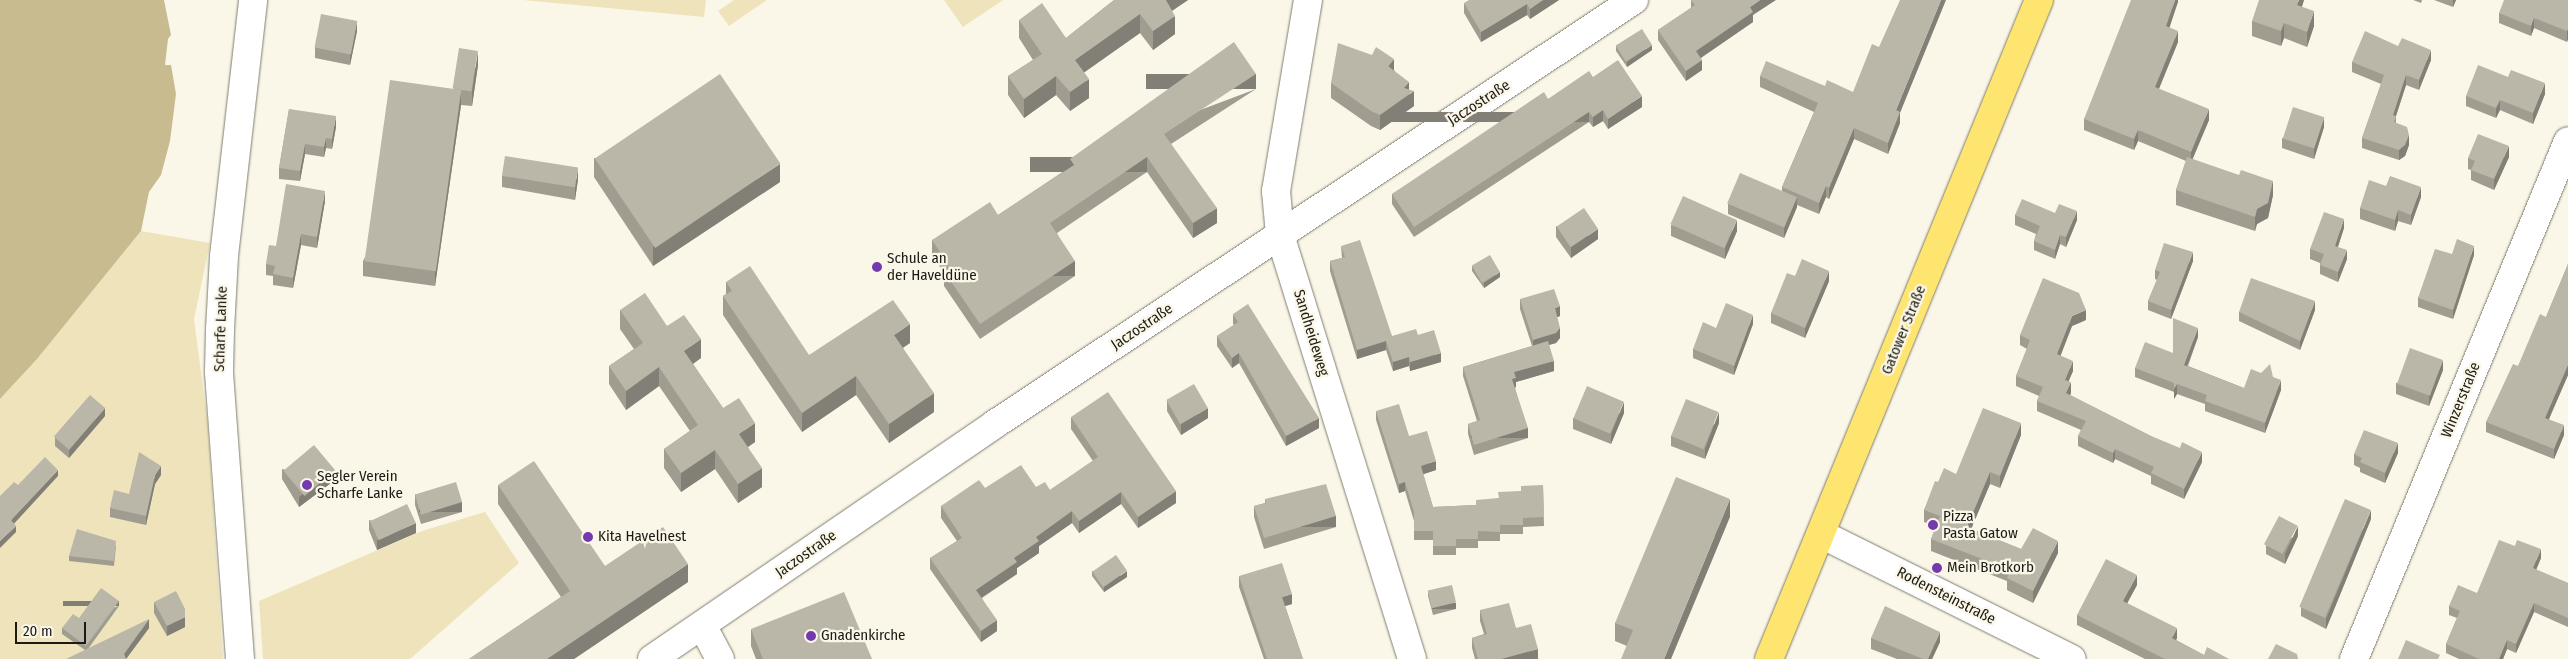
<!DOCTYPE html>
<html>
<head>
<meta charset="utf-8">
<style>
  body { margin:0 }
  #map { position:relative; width:2568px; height:659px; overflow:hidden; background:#fbf7e8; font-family:"Fira Sans Condensed",sans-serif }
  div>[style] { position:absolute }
  .green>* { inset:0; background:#eee3bb }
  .water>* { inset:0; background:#c8bb8f }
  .roads { filter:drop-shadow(0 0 1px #7f7c6f) drop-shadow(0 0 1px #7f7c6f) }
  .minor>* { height:28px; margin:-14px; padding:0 14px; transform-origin:14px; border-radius:14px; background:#fff }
  .major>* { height:28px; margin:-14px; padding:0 14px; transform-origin:14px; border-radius:14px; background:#fee570 }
  .wall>* { inset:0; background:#a09d90 }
  .shaded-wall>* { inset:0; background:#827f76; transform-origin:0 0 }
  .building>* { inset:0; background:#bab6a8; transform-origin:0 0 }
  .dots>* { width:14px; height:14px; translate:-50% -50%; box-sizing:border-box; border:2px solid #fbf7e8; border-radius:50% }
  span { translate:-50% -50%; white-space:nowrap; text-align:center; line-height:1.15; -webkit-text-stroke:4.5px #fbf7e8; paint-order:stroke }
  .street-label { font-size:15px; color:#1b1a15 }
  .poi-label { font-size:15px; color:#1b1a15 }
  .left { translate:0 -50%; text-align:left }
  .scale { position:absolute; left:15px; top:622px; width:71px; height:22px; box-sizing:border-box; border:2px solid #1b1a15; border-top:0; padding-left:6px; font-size:15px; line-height:18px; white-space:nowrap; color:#1b1a15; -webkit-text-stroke:4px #fbf7e8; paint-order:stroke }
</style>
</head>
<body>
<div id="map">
  <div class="green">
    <div style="clip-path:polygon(523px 0,706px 0,704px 17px)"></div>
    <div style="clip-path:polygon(734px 0,767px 0,729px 26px,718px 11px)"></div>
    <div style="clip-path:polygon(944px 0,1003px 0,963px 27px)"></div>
    <div style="clip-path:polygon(141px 231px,210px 243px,194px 319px,208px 426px,223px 659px,0 659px,0 399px,37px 359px)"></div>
    <div style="clip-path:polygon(485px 512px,519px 563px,410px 659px,263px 659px,259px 601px,422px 531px)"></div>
  </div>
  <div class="water">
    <div style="clip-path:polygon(0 0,164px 0,171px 35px,168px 39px,165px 65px,171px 65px,176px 94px,170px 141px,161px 175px,149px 192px,141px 231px,37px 359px,0 399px)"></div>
  </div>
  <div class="roads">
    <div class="minor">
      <div style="left:1308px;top:0;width:194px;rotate:99.5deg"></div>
      <div style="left:1276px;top:191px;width:44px;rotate:84.8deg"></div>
      <div style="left:1280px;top:235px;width:444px;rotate:72.7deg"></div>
      <div style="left:1821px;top:534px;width:280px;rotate:26.5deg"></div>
      <div style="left:702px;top:625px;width:38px;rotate:62deg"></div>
      <div style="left:240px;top:659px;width:289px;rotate:-94.2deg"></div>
      <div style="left:219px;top:371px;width:41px;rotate:-88.6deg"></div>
      <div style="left:220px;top:330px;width:74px;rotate:-86.9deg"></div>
      <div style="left:224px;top:256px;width:258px;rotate:-83.5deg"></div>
      <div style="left:652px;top:659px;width:416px;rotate:-34.4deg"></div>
      <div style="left:995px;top:424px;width:767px;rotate:-33.57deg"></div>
      <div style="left:2354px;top:659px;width:560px;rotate:-67.55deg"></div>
    </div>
    <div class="major">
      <div style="left:1769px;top:659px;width:712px;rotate:-67.72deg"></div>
    </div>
  </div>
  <div class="wall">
    <div style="clip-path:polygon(1114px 0,1188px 0,1172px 11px,1175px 34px,1153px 50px,1140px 33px,1084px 72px,1089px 98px,1070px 111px,1056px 95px,1024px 118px,1008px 95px,1008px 76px,1033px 60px,1019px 38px,1019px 20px,1066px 38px)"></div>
    <div style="clip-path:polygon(1559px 0,1530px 19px,1527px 15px,1481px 42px,1464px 13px,1464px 3px)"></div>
    <div style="clip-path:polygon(1691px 0,1753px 15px,1753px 22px,1701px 58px,1702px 70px,1686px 81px,1658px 40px,1658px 30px,1691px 8px)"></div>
    <div style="clip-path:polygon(2178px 0,2169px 28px,2178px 42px,2159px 89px,2209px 120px,2192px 159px,2273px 195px,2268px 218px,2257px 224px,2255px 231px,2176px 205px,2176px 190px,2186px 161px,2138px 141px,2134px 150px,2084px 130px,2084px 119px)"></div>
    <div style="clip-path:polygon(2304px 0,2302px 7px,2314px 26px,2307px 47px,2284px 38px,2281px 46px,2252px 36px,2252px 21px)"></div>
    <div style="clip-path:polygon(2413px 0,2422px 0,2421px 3px)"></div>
    <div style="clip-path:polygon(2434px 0,2456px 0,2453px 7px)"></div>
    <div style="clip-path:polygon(2568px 0,2568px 39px,2567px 42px,2534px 28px,2531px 36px,2499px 23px,2499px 13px)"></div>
    <div style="clip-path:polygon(357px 31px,350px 65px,315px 58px,315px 47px)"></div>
    <div style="clip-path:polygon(1616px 46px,1652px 50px,1627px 67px,1616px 51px)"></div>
    <div style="clip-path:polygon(2431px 60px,2419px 90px,2406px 85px,2396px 116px,2396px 123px,2409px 145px,2405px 156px,2399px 160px,2362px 148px,2362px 138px,2381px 84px,2352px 72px,2352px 62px)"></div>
    <div style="clip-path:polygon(478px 65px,472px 106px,461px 105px,435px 286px,363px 276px,363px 261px,454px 89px)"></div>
    <div style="clip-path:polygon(1394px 70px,1409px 90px,1414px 106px,1380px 130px,1371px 126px,1331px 98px,1331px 83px)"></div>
    <div style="clip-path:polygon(1760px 76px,1825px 86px,1900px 113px,1900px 123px,1888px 154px,1854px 139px,1829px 199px,1826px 197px,1819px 214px,1797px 205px,1797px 207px,1784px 238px,1728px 214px,1728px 204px,1782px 191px,1782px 187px,1814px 112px,1760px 87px)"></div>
    <div style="clip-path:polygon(1593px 77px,1642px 107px,1608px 129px,1603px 121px,1593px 127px,1589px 122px,1414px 237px,1392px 204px,1392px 194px,1548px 99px)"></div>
    <div style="clip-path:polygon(1256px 89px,1171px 144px,1217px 223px,1193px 238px,1147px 172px,1057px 233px,1075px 276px,980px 339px,944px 286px,944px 273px,932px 255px,932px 240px,998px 215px,1070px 167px,1070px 159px)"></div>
    <div style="clip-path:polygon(2545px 94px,2533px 124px,2500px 110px,2496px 118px,2466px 106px,2466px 96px)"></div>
    <div style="clip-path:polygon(289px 109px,336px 127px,332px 149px,326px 148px,324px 157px,305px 154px,300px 181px,279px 179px,279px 168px)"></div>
    <div style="clip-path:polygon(2324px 127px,2314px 159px,2282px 148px,2282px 138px)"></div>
    <div style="clip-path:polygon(2509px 157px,2494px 190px,2471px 180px,2471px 170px,2468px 169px,2468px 158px)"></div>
    <div style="clip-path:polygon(594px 158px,780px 182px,653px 266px,594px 177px)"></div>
    <div style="clip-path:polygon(502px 176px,578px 179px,575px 200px,502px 187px)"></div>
    <div style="clip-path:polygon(2421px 197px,2411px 225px,2398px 221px,2395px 231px,2360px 219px,2360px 208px)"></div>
    <div style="clip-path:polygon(325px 201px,317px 248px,301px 245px,293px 288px,273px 285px,273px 276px,266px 275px,266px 264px,276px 246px)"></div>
    <div style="clip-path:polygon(2055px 213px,2077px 220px,2066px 247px,2060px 244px,2055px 259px,2034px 250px,2034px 241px,2036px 234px,2015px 225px,2015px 215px)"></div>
    <div style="clip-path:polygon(1671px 225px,1737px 231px,1725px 259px,1671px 236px)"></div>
    <div style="clip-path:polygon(1556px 226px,1598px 239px,1571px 258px,1556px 237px)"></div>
    <div style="clip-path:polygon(2344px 228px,2338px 247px,2347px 259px,2338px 282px,2320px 274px,2320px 263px,2310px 259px,2310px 249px)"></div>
    <div style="clip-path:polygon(1341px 246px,1392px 336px,1418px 335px,1441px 362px,1410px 371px,1409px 366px,1393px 371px,1386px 350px,1357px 359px,1330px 271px,1330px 261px,1342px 258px)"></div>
    <div style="clip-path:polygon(2452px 254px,2474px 255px,2453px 319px,2418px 307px,2418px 298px)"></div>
    <div style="clip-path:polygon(2193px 261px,2171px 319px,2148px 310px,2148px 301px,2157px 280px,2155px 279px,2155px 270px)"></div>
    <div style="clip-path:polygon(2568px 264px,2568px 375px,2549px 419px,2564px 435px,2554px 459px,2486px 432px,2486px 422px,2546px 317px)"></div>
    <div style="clip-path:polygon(1472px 266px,1500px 277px,1484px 288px,1472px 271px)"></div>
    <div style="clip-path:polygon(1795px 276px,1829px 281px,1805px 338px,1771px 323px,1771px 313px)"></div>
    <div style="clip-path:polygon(726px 282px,809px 355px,910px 343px,903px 348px,934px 412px,889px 443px,856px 395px,802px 432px,723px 315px,723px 296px,726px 294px)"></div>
    <div style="clip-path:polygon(1520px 299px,1560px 316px,1557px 317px,1560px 338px,1556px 343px,1549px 345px,1554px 371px,1516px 382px,1516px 387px,1515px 388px,1528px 438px,1474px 455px,1468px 434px,1468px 424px,1477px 421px,1463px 376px,1463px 367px,1532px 346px,1520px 309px)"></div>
    <div style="clip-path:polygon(620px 310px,667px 326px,701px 358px,693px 364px,723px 408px,755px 442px,748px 447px,762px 487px,738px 503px,715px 469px,681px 492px,664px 468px,664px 449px,690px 431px,659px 386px,626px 410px,609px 384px,609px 366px,634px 349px,620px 329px)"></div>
    <div style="clip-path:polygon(2315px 310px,2300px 350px,2239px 321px,2239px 312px)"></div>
    <div style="clip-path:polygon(1233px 314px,1319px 428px,1286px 446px,1239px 363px,1232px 368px,1217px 346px,1217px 336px,1234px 325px,1233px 324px)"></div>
    <div style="clip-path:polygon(2086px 320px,2072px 326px,2060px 356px,2073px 371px,2068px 381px,2071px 393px,2070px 395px,2202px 462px,2184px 499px,2151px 484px,2151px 476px,2115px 459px,2113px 463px,2078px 446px,2078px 436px,2081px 430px,2037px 411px,2037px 401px,2039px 396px,2016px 386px,2016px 376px,2027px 349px,2020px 345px,2020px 335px)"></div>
    <div style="clip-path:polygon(1753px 324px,1734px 375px,1693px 358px,1693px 349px)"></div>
    <div style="clip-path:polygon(2198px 337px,2188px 366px,2244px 388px,2273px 377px,2281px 390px,2265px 433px,2205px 411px,2205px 404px,2177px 394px,2174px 399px,2174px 392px,2135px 377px,2135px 368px,2173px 353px)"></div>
    <div style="clip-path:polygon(2443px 370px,2429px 406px,2396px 394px,2396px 383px)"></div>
    <div style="clip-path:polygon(1167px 401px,1208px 418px,1181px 435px,1167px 411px)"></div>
    <div style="clip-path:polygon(1376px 411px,1409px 436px,1436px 470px,1423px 474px,1433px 507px,1476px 505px,1521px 491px,1543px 485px,1544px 526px,1523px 527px,1523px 534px,1500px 534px,1500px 541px,1478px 541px,1478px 548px,1456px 548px,1456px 555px,1433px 555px,1433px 540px,1414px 540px,1414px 521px,1405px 491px,1399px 493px,1376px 420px)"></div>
    <div style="clip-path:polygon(1624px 413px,1611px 444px,1573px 429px,1573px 418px)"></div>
    <div style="clip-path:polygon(105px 416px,69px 458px,55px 446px,55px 438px)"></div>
    <div style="clip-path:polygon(1071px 417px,1176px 503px,1138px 528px,1121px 504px,1079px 533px,1072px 523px,1039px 546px,1039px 553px,1017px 568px,1017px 574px,982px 598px,997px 631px,981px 642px,930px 569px,930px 558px,957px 541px,941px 518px,941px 506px,985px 488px,1036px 487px,1050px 490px,1093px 461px,1071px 429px)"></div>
    <div style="clip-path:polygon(1719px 423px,1705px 459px,1671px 446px,1671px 436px)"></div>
    <div style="clip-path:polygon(2021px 435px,2000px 488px,1990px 484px,1971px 529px,2021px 549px,2058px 553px,2033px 603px,2007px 590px,2007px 581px,1931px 551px,1931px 539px,1936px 527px,1924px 522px,1924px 510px,1938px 482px,1956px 474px)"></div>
    <div style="clip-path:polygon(2398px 453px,2385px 483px,2360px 472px,2360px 468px,2354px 465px,2354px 454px)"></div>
    <div style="clip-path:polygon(282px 469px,335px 480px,299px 507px,282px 479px)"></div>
    <div style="clip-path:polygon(161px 475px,155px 484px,146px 525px,110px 517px,110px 508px,129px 494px)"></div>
    <div style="clip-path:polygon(498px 485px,605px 566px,688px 582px,574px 659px,469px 659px,561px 597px,498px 504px)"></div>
    <div style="clip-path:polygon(415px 494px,462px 512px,421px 524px,415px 505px)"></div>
    <div style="clip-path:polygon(1265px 499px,1336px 527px,1264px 549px,1254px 517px,1254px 506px,1265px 503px)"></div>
    <div style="clip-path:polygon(1730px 517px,1627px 646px,1615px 641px,1615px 623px)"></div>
    <div style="clip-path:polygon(2371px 519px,2326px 629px,2301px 616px,2301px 607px)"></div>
    <div style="clip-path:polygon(369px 520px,416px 533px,377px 550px,369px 530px)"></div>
    <div style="clip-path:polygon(2298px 536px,2285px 564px,2266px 554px,2266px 545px)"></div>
    <div style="clip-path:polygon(116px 546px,114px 566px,69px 561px,69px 556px)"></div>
    <div style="clip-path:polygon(2541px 558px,2536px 570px,2568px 583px,2568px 627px,2534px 612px,2516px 653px,2507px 649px,2503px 659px,2459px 659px,2446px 653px,2446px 644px,2457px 618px,2449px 615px,2449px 606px,2477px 593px)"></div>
    <div style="clip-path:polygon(1092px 571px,1127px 577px,1104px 592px,1092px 576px)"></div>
    <div style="clip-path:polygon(1239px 576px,1292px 604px,1285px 606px,1303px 659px,1264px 659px,1239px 587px)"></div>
    <div style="clip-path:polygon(2137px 585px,2127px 603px,2177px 638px,2176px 640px,2204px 655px,2229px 659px,2145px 659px,2077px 625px,2077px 615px)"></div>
    <div style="clip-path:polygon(1428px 591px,1456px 609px,1433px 615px,1428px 596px)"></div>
    <div style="clip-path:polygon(154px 602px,185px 627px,167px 636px,154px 613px)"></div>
    <div style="clip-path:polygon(119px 606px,88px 649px,149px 628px,126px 659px,85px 650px,62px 634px,62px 628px,79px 618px)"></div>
    <div style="clip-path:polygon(1480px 610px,1516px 628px,1538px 659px,1475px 659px,1472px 648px,1472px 638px,1484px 634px,1480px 621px)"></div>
    <div style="clip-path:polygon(751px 629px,872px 659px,756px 659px,751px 646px)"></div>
    <div style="clip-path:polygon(1871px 638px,1940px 642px,1932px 659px,1897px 659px,1871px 649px)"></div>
  </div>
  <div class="shaded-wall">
    <div style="clip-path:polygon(1164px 0,1188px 0,1164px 16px)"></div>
    <div style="clip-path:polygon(1543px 0,1559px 0,1530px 19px,1530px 9px)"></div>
    <div style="clip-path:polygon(1760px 0,1776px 0,1753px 15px,1753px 22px,1696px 61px,1696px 51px,1750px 7px)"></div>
    <div style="clip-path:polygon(1941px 0,1946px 0,1900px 113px,1900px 123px,1888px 154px,1888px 143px,1896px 110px)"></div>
    <div style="clip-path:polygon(2175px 0,2178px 0,2178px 2px,2166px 38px,2166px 26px)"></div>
    <div style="clip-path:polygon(2299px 0,2304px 0,2297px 20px,2297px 5px)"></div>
    <div style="clip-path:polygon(2453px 0,2456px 0,2453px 7px)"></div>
    <div style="clip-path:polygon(1527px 4px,1527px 15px,1481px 42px,1481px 32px)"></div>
    <div style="clip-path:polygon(2314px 11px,2314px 26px,2307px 47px,2307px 32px)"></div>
    <div style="clip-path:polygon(1140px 14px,1140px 33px,1075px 79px,1075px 60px)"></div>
    <div style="clip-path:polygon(1175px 16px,1175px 34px,1153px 50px,1153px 31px)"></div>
    <div style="clip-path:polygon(2534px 18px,2534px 28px,2531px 36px,2531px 26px)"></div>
    <div style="clip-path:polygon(357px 21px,357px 31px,350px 65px,350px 54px)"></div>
    <div style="clip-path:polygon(2284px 23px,2284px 38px,2281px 46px,2281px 31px)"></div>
    <div style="clip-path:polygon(2568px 29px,2568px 39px,2567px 42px,2567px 31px)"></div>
    <div style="clip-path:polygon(2178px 31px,2178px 42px,2155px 98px,2155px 87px)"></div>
    <div style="clip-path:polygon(1652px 45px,1652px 50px,1627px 67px,1627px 62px)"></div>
    <div style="clip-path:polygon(2431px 50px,2431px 60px,2419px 90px,2419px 80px)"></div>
    <div style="clip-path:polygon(478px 51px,478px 65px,472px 106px,472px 92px)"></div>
    <div style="clip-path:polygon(1394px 59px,1394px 74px,1388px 66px)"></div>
    <div style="clip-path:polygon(1702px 60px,1702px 70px,1686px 81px,1686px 71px)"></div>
    <div style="left:1256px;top:74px;width:15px;height:110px;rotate:90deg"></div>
    <div style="clip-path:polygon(2406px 75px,2406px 85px,2393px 125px,2393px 115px)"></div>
    <div style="clip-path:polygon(1056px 76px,1056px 95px,1024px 118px,1024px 99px)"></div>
    <div style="clip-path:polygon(1089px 79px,1089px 98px,1070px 111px,1070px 92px)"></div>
    <div style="clip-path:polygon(1409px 82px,1409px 95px,1414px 91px,1414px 106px,1380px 130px,1380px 115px)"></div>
    <div style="clip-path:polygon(2545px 83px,2545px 94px,2533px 124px,2533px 113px)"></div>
    <div style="clip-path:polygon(461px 90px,461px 105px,435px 286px,435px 272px)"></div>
    <div style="clip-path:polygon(1642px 96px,1642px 107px,1608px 129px,1608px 119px)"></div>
    <div style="clip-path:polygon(2500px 100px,2500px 110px,2496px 118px,2496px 108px)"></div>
    <div style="clip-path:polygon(2209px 109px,2209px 120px,2191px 163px,2191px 152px)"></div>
    <div style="clip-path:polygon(1603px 110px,1603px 121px,1593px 127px,1593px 117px)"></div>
    <div style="left:1589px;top:112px;width:10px;height:209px;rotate:90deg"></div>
    <div style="clip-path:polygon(336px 116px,336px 127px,332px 149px,332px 139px)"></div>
    <div style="clip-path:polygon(2324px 117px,2324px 127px,2314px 159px,2314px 148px)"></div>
    <div style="clip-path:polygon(1854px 128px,1854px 139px,1829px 199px,1829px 188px)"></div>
    <div style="clip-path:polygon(2138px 130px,2138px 141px,2134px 150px,2134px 139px)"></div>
    <div style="clip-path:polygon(2409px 135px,2409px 145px,2405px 156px,2399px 160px,2399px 150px)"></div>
    <div style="clip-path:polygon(326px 138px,326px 148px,324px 157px,324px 147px)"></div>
    <div style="clip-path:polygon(305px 144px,305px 154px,300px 181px,300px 171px)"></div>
    <div style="clip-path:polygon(2509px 146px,2509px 157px,2494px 190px,2494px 179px)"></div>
    <div style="left:1147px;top:157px;width:15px;height:117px;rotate:90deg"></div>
    <div style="clip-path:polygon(780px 164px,780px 182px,653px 266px,653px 247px)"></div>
    <div style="clip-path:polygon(578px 168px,578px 179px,575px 200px,575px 189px)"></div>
    <div style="clip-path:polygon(2273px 181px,2273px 195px,2268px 218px,2257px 224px,2255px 231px,2255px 217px,2257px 209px)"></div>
    <div style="clip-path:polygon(1826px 186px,1826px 197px,1819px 214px,1819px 203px)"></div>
    <div style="clip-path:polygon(2421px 187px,2421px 197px,2411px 225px,2411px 215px)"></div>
    <div style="clip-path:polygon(325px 191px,325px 201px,317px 248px,317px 237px)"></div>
    <div style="clip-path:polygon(1797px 197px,1797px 207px,1784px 238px,1784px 228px)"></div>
    <div style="clip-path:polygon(1217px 208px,1217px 223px,1193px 238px,1193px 223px)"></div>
    <div style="clip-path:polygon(2398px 210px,2398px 221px,2395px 231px,2395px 220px)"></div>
    <div style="clip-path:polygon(2077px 211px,2077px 220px,2066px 247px,2066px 237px)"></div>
    <div style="clip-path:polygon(2344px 219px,2344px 228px,2335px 255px,2335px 246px)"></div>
    <div style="clip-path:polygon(1737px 220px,1737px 231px,1725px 259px,1725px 248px)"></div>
    <div style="clip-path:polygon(1598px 229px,1598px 239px,1571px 258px,1571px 247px)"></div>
    <div style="clip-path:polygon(301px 234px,301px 245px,293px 288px,293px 278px)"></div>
    <div style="clip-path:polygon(2060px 235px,2060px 244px,2055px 259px,2055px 250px)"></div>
    <div style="clip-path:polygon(2474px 246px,2474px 255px,2453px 319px,2453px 310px)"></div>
    <div style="clip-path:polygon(2347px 250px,2347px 259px,2338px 282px,2338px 272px)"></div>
    <div style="clip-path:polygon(2193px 252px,2193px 261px,2171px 319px,2171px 310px)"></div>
    <div style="left:1075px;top:261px;width:15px;height:114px;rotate:90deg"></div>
    <div style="clip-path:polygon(1829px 271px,1829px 281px,1805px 338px,1805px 328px)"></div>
    <div style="clip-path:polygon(1500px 272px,1500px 277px,1484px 288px,1484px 283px)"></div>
    <div style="clip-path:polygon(2315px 301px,2315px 310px,2300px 350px,2300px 341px)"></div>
    <div style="clip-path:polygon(1560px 306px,1560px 316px,1555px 318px,1555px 308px)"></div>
    <div style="clip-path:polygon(2086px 310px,2086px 320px,2072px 326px,2057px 365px,2057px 354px,2072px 316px)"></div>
    <div style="clip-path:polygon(1753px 315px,1753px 324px,1734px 375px,1734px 366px)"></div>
    <div style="clip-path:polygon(910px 324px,910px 343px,894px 353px,894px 335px)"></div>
    <div style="clip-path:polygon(1560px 328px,1560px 338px,1556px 343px,1533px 349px,1533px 340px)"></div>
    <div style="clip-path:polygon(2198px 328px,2198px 337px,2184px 374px,2184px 365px)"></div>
    <div style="clip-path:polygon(701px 339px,701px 358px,684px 370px,684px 351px)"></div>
    <div style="clip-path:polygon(1386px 341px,1386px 350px,1357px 359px,1357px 350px)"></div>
    <div style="clip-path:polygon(1239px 353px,1239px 363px,1232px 368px,1232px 358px)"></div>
    <div style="clip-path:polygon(1441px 353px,1441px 362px,1410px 371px,1410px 362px)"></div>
    <div style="clip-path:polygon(1409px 357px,1409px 366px,1393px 371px,1393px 362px)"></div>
    <div style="clip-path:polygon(2443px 360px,2443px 370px,2429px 406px,2429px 396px)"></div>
    <div style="clip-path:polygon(1554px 361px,1554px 371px,1516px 382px,1516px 387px,1512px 389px,1512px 379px,1514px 372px)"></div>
    <div style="clip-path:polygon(2073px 361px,2073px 371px,2065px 390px,2065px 380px)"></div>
    <div style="clip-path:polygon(2568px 365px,2568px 375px,2545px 428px,2545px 418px)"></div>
    <div style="clip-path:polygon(659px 367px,659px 386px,626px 410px,626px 391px)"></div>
    <div style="clip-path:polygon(856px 376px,856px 395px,802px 432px,802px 413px)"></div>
    <div style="clip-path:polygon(2281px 380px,2281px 390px,2265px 433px,2265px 423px)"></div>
    <div style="clip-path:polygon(2071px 382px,2071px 393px,2066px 404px,2066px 393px)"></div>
    <div style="clip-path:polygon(2177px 384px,2177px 394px,2174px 399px,2174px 389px)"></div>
    <div style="clip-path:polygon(934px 393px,934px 412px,889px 443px,889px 424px)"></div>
    <div style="clip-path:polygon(1624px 402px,1624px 413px,1611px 444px,1611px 434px)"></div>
    <div style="clip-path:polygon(105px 408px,105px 416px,69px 458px,69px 450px)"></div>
    <div style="clip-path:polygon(1208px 408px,1208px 418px,1181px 435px,1181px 424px)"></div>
    <div style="clip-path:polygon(1719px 412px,1719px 423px,1705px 459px,1705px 449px)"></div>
    <div style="clip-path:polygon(1319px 418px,1319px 428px,1286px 446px,1286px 436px)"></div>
    <div style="clip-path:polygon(755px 423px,755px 442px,739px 453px,739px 434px)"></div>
    <div style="clip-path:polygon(2021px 423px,2021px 435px,2000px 488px,2000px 476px)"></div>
    <div style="clip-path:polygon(2564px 425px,2564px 435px,2554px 459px,2554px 449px)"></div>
    <div style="left:1528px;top:428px;width:10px;height:57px;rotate:90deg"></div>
    <div style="clip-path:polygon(2398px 443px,2398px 453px,2385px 483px,2385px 473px)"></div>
    <div style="clip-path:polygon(2115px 449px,2115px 459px,2113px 463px,2113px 453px)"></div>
    <div style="clip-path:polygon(715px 450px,715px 469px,681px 492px,681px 473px)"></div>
    <div style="clip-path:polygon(2202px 452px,2202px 462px,2184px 499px,2184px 489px)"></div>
    <div style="clip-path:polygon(1436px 461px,1436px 470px,1421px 475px,1421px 466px)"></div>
    <div style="clip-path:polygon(161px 466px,161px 475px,155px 484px,146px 525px,146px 516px,155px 475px)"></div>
    <div style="clip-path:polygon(762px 468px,762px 487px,738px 503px,738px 484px)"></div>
    <div style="clip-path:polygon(58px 470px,58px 476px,11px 527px,11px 520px)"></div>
    <div style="clip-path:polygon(335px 470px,335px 480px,299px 507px,299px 497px)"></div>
    <div style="clip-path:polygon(1990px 472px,1990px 484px,1967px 539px,1967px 527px)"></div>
    <div style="clip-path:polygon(1405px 482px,1405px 491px,1399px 493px,1399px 484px)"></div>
    <div style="clip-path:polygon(1176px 491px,1176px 503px,1138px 528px,1138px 517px)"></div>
    <div style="clip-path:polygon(1121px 492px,1121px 504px,1079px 533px,1079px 521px)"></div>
    <div style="clip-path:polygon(1730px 499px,1730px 517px,1671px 659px,1664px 659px)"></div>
    <div style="left:462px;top:502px;width:10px;height:43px;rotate:90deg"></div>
    <div style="clip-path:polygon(2371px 510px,2371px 519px,2326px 629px,2326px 619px)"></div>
    <div style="clip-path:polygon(1072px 511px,1072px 523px,1039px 546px,1039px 553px,1017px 568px,1017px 574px,976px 601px,976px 590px,1014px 558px,1036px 537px)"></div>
    <div style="left:1336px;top:516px;width:11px;height:75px;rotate:90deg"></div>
    <div style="clip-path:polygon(416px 523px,416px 533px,377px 550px,377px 540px)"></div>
    <div style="clip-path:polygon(16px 526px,16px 532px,0 548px,0 541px)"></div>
    <div style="clip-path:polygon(2298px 526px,2298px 536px,2285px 564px,2285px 554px)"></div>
    <div style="clip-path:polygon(2058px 541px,2058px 553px,2033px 603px,2033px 591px)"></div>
    <div style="clip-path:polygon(2541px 549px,2541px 558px,2533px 577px,2533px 568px)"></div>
    <div style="clip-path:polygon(688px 564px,688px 582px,574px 659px,547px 659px)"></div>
    <div style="clip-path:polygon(1127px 571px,1127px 577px,1104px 592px,1104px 587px)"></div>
    <div style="clip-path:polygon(2137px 575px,2137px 585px,2123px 611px,2123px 601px)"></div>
    <div style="clip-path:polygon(1292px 594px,1292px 604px,1282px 607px,1282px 597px)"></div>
    <div style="left:119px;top:601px;width:5px;height:56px;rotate:90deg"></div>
    <div style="left:1456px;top:603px;width:6px;height:24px;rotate:90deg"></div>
    <div style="clip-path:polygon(2534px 603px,2534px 612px,2516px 653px,2516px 644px)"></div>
    <div style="clip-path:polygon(185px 617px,185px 627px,167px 636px,167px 626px)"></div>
    <div style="clip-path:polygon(149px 619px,149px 628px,126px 659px,124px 654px)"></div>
    <div style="clip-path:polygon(997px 620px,997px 631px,981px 642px,981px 631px)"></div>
    <div style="clip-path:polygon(2177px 628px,2177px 638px,2172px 648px,2172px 638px)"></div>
    <div style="clip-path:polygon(1940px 632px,1940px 642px,1932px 659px,1928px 659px)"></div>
    <div style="clip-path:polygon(2507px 640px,2507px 649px,2503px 659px,2499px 659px)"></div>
    <div style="clip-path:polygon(1538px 649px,1538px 659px,1501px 659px)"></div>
  </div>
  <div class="building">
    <div style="clip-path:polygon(1114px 0,1166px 0,1175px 16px,1153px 31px,1140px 14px,1075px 60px,1089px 79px,1070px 92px,1056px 76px,1024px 99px,1008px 76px,1042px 54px,1019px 20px,1042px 3px,1066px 38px)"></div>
    <div style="clip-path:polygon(1469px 0,1543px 0,1530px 9px,1527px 4px,1481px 32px,1464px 3px)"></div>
    <div style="clip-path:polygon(1691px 0,1760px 0,1750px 7px,1753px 12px,1696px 51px,1702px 60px,1686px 71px,1658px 30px,1695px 5px)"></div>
    <div style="clip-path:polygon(1900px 0,1941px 0,1896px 110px,1900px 112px,1888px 143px,1854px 128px,1829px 188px,1826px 186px,1819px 203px,1782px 187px,1818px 103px,1760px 76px,1766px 61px,1825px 86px,1827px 80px,1853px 92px,1872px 44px,1879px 47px)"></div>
    <div style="clip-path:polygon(2131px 0,2175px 0,2166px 26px,2178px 31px,2155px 87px,2209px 109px,2191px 152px,2138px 130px,2134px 139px,2084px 119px)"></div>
    <div style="clip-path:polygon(2259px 0,2299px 0,2297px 5px,2314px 11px,2307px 32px,2284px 23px,2281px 31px,2252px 21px)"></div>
    <div style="clip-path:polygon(2504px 0,2568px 0,2568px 29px,2567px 31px,2534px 18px,2531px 26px,2499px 13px)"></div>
    <div style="left:321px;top:14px;width:37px;height:34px;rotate:11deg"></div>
    <div style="left:1642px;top:29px;width:19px;height:31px;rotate:58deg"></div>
    <div style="clip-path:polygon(2365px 31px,2398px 46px,2402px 38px,2431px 50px,2419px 80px,2406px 75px,2393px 115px,2396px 116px,2394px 122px,2407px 127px,2409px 135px,2405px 145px,2399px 150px,2362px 138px,2384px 75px,2352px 62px)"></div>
    <div style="clip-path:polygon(1234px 42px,1256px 74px,1164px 134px,1217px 208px,1193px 223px,1147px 157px,1050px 223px,1075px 261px,980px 324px,944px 271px,950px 267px,932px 240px,990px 202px,998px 215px,1074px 165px,1070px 159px)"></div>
    <div style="clip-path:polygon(1338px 43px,1372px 55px,1376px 47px,1394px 59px,1388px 66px,1409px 82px,1404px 88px,1414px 91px,1380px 115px,1371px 111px,1331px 83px)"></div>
    <div style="left:459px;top:48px;width:19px;height:41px;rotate:9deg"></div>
    <div style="clip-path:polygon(1618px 60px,1642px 96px,1608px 119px,1603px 110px,1593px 117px,1589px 112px,1414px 227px,1392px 194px,1544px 92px,1548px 99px,1589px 71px,1593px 77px)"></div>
    <div style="clip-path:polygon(2478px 65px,2508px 77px,2511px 70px,2545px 83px,2533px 113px,2500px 100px,2496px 108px,2466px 96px)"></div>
    <div style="left:720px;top:74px;width:108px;height:151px;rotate:56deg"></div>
    <div style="left:390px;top:80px;width:72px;height:183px;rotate:8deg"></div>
    <div style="left:2293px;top:107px;width:33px;height:33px;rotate:18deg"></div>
    <div style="clip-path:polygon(289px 109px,336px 116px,332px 139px,326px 138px,324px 147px,305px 144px,300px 171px,279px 168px)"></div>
    <div style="clip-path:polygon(2478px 134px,2509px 146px,2494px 179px,2471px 170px,2475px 161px,2468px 158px)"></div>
    <div style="left:505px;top:156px;width:74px;height:20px;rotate:9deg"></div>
    <div style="clip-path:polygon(2187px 157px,2239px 175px,2241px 170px,2273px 181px,2268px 203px,2257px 209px,2255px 217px,2176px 190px)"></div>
    <div style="left:1740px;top:173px;width:62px;height:33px;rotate:23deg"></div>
    <div style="clip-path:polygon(2390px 176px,2421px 187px,2411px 215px,2398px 210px,2395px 220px,2360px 208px,2369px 180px,2386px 186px)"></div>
    <div style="clip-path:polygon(286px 184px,325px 191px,317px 237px,301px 234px,293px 278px,273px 274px,275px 266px,266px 264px,269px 245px,276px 246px)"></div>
    <div style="left:1683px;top:196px;width:59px;height:31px;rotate:24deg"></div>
    <div style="clip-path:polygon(2022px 199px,2055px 213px,2059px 204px,2077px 211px,2066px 237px,2060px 235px,2055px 250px,2034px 241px,2040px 226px,2015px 215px)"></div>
    <div style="left:1584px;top:208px;width:25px;height:33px;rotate:56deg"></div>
    <div style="clip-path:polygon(2324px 212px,2344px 219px,2335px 246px,2347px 250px,2338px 272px,2320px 265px,2324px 254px,2310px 249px)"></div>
    <div style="clip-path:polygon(2457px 239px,2474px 246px,2453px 310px,2418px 298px,2435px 249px,2452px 254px)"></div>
    <div style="clip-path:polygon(1360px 240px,1392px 336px,1416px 329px,1418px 335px,1434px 330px,1441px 353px,1410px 362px,1409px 357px,1393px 362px,1386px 341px,1357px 350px,1330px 261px,1345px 257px,1341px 246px)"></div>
    <div style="clip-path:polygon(2164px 243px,2193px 252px,2171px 310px,2148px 301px,2160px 272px,2155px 270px)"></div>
    <div style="left:1490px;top:255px;width:20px;height:21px;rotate:60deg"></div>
    <div style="clip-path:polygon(1802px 259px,1829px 271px,1805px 328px,1771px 313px,1787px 273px,1795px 276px)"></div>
    <div style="clip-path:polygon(2568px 264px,2568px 365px,2545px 418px,2564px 425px,2554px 449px,2486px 422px,2513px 364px,2518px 366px,2540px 314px,2546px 317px)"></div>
    <div style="clip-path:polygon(750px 266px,809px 355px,893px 300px,910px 324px,894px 335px,934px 393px,889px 424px,856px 376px,802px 413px,723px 296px,732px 291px,726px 282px)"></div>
    <div style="clip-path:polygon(2043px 278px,2079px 293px,2086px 310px,2072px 316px,2057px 354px,2073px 361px,2065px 380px,2071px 382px,2066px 393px,2151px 436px,2180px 448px,2182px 442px,2202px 452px,2184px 489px,2151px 473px,2154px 467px,2115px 449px,2113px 453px,2078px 436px,2086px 421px,2037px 401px,2043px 387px,2016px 376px,2030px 340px,2020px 335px)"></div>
    <div style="clip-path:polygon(2251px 278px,2315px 301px,2300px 341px,2239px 312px)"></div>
    <div style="clip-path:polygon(1554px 289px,1560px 306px,1555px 308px,1560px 328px,1556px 333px,1533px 340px,1520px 299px)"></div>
    <div style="clip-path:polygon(645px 293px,667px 326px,684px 315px,701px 339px,684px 351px,723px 408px,739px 398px,755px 423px,739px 434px,762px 468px,738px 484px,715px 450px,681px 473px,664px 449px,698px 425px,659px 367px,626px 391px,609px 366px,643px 343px,620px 310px)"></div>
    <div style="clip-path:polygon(1726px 303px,1753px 315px,1734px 366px,1693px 349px,1703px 322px,1716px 328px)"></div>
    <div style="clip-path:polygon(1248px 304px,1319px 418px,1286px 436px,1239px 353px,1232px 358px,1217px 336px,1238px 322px,1233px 314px)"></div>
    <div style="clip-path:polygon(2173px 318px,2198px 328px,2184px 365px,2244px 388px,2251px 369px,2261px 373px,2270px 364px,2273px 377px,2281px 380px,2265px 423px,2205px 401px,2207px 395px,2177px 384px,2174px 389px,2174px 383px,2135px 368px,2145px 342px,2173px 353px)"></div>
    <div style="clip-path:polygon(1548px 341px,1554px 361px,1514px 372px,1516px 378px,1512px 379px,1528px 428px,1474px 445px,1468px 424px,1480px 420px,1463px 367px)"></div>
    <div style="left:2410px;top:348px;width:35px;height:38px;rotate:20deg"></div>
    <div style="left:1194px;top:384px;width:28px;height:32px;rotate:60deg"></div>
    <div style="left:1587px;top:386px;width:40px;height:35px;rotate:23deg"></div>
    <div style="clip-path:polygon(1108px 392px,1176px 491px,1138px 517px,1121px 492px,1079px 521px,1072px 511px,1036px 537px,1039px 541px,1014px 558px,1017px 562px,976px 590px,997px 620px,981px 631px,930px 558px,962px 538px,941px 506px,979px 480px,985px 488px,1021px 465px,1036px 487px,1045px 482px,1050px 490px,1098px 457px,1071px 417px)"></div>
    <div style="left:90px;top:395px;width:20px;height:55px;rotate:41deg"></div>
    <div style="left:1686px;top:399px;width:35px;height:40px;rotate:22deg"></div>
    <div style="clip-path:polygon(1399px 404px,1409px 436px,1427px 431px,1436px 461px,1421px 466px,1433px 507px,1476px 505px,1476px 500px,1499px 498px,1498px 492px,1521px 491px,1521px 486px,1543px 485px,1544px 517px,1523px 518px,1523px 525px,1500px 525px,1500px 532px,1478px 531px,1478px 539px,1456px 539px,1456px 546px,1433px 546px,1433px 531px,1414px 531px,1414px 512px,1405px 482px,1399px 484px,1376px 411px)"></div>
    <div style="clip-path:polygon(1983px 408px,2021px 423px,2000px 476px,1990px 472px,1967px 527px,2021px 549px,2033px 528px,2058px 541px,2033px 591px,2007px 578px,2010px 570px,1931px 539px,1940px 516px,1924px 510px,1935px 481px,1938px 482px,1944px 468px,1956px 474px)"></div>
    <div style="clip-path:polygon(2364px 430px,2398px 443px,2385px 473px,2360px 462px,2362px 458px,2354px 454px)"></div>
    <div style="left:314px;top:445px;width:33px;height:40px;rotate:50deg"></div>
    <div style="clip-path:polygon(139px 452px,161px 466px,155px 475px,146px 516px,110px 508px,114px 490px,129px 494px)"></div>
    <div style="clip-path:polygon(45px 457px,58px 470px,11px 520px,16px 526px,0 541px,0 496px,14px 482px,18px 485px)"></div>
    <div style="clip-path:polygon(534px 461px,605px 566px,663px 527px,688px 564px,547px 659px,469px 659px,570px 591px,498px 485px)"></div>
    <div style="clip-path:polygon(1676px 477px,1730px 499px,1664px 659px,1621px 659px,1633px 630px,1615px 623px)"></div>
    <div style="left:456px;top:482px;width:21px;height:43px;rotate:73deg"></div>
    <div style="clip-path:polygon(1326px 484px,1336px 516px,1264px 538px,1254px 506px,1266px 503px,1265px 499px)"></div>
    <div style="left:2345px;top:499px;width:28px;height:117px;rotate:23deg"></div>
    <div style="left:407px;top:504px;width:21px;height:41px;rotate:65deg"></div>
    <div style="left:2279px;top:516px;width:21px;height:32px;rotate:28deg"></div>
    <div style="clip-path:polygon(77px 529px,116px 541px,114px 561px,69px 556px)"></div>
    <div style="clip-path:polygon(2499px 540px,2515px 546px,2517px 540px,2541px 549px,2533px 568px,2568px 583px,2568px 618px,2534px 603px,2516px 644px,2507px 640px,2499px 659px,2479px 659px,2446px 644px,2460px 611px,2449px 606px,2458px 585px,2477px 593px)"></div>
    <div style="left:1116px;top:555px;width:19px;height:29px;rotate:55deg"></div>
    <div style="clip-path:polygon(2106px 559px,2137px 575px,2123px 601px,2177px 628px,2172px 638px,2204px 655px,2207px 647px,2229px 659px,2165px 659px,2077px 615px)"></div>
    <div style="clip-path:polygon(1282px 563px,1292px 594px,1282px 597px,1303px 659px,1267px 659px,1239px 576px)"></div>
    <div style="left:1452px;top:585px;width:18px;height:25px;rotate:77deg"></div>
    <div style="clip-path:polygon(101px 588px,119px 601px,86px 646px,62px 628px,73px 614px,79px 618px)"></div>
    <div style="clip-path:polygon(176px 591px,185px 609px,185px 617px,167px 626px,154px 602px)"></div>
    <div style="clip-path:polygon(844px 592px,872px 659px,763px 659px,751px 629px)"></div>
    <div style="clip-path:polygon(1509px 603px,1516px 628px,1531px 624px,1538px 649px,1501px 659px,1478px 659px,1472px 638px,1487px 634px,1480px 610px)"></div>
    <div style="clip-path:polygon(1885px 606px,1940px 632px,1928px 659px,1923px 659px,1871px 638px)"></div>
    <div style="clip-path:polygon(149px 619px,124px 654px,126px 659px,66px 659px)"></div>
    <div style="clip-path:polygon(2406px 640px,2440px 655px,2438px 659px,2398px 659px)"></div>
    <div style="clip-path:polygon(2276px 644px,2297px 654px,2298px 659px,2268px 659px)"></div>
  </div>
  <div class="dots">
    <div style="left:877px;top:267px;background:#7539ae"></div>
    <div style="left:307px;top:485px;background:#7539ae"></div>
    <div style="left:1933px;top:525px;background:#7539ae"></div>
    <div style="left:588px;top:537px;background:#7539ae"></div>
    <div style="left:1937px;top:568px;background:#7539ae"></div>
    <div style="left:811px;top:636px;background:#7539ae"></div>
  </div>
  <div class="street-label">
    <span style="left:1479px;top:103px;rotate:-33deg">Jaczostraße</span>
    <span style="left:1142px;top:327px;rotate:-34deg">Jaczostraße</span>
    <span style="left:221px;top:329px;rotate:-88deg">Scharfe Lanke</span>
    <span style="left:1904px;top:330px;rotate:-68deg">Gatower Straße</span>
    <span style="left:1311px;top:333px;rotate:73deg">Sandheideweg</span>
    <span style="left:2461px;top:400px;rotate:-68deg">Winzerstraße</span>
    <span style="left:806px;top:554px;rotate:-35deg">Jaczostraße</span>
    <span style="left:1946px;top:596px;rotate:27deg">Rodensteinstraße</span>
  </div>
  <div class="poi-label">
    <span class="left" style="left:887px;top:267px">Schule an<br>der Haveldüne</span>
    <span class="left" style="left:317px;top:485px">Segler Verein<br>Scharfe Lanke</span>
    <span class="left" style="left:1943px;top:525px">Pizza<br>Pasta Gatow</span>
    <span class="left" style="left:598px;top:537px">Kita Havelnest</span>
    <span class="left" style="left:1947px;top:568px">Mein Brotkorb</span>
    <span class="left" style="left:821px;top:636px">Gnadenkirche</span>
  </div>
  <div class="scale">20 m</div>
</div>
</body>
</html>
